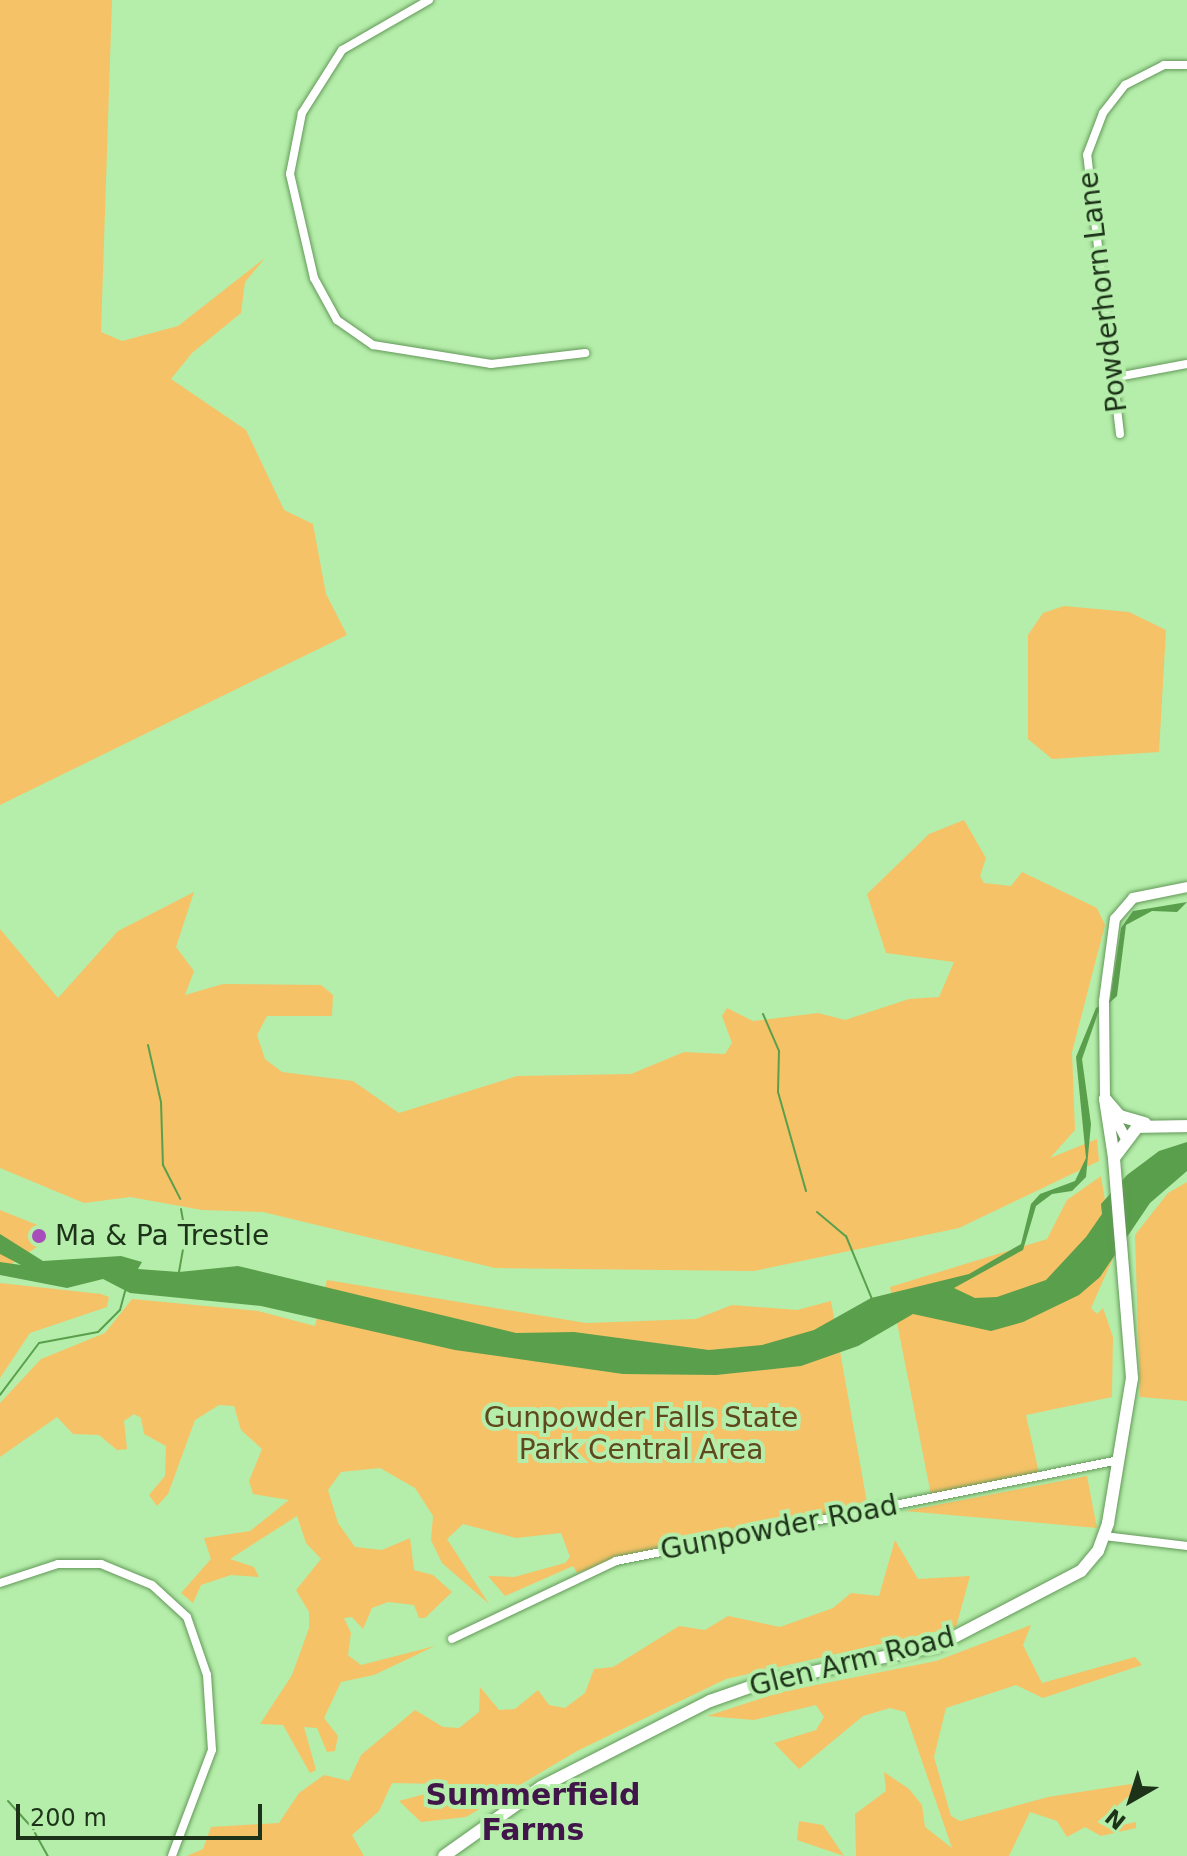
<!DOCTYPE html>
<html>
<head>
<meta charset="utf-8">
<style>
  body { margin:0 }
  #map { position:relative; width:1187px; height:1856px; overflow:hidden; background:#b5eeaa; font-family:"DejaVu Sans",sans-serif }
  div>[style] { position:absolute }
  .green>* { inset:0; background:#f5c267 }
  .water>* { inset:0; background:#5a9f4c }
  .stream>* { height:2px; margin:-1px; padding:0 1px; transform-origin:1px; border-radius:1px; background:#5a9f4c }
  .roads { filter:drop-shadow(0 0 2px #64995a) drop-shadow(0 0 2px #64995a) }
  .minor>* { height:8px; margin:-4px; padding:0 4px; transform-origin:4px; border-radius:4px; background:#fff }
  .tertiary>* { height:10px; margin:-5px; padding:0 5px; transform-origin:5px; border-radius:5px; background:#fff }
  .secondary>* { height:12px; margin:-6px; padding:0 6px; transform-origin:6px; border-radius:6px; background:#fff }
  .dots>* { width:22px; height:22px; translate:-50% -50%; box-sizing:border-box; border:4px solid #b5eeaa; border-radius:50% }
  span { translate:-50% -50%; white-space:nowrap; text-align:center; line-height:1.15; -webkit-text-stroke:8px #b5eeaa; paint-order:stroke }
  .street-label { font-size:28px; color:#1d3319 }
  .poi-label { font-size:28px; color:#1d3319 }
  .left { translate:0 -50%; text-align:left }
  .park-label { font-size:28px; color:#5f481e }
  .neighbourhood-label { font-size:30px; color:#401549; font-weight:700 }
  .north { position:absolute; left:1091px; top:1760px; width:80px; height:80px; -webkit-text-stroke:6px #b5eeaa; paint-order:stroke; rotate:219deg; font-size:22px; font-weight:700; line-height:32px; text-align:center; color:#1d3319 }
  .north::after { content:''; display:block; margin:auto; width:28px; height:36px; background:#1d3319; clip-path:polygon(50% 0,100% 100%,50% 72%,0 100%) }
  .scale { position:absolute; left:16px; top:1804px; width:246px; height:36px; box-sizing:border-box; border:4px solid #1d3319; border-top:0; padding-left:10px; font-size:24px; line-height:28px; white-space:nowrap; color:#1d3319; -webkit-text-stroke:6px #b5eeaa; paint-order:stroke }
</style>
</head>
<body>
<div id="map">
  <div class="green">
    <div style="clip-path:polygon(0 0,112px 0,101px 332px,122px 341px,178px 326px,265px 258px,245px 282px,241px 313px,192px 353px,171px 379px,246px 430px,284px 510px,313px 524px,326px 594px,347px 635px,0 805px)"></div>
    <div style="clip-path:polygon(1064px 606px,1129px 612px,1166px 630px,1159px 752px,1052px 759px,1028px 739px,1028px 635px,1043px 613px)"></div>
    <div style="clip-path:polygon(964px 820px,986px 858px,980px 876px,984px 883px,1011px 886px,1022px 872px,1097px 908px,1105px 925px,1072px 1052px,1075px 1130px,1050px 1158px,1097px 1139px,1099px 1161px,959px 1228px,754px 1271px,495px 1268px,263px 1212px,202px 1210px,130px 1197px,84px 1203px,0 1168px,0 929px,58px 998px,118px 931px,194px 892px,176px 947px,194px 971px,185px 995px,223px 984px,321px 985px,333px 995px,332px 1016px,267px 1016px,257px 1035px,265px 1059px,282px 1072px,353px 1081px,399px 1113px,517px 1076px,631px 1074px,684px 1052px,725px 1054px,732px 1043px,722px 1016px,727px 1008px,753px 1021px,818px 1013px,845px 1020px,909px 999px,939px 997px,954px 962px,886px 953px,867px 894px,929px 834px)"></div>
    <div style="clip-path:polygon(1101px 1176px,1114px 1256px,1091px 1308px,1097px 1314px,1103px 1308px,1113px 1337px,1112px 1397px,1026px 1415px,1039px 1473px,931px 1495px,890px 1287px,1047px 1239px,1067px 1200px)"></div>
    <div style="clip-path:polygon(1187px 1182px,1187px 1401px,1140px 1397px,1135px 1235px,1168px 1193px)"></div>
    <div style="clip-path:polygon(0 1210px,40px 1226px,50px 1238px,0 1272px)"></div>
    <div style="clip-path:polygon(327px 1280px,586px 1323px,696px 1319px,732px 1305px,797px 1310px,831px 1301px,868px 1508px,671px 1544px,577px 1573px,573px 1566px,505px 1596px,488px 1576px,514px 1577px,565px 1563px,570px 1557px,561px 1533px,516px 1538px,463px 1524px,447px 1539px,489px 1604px,442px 1563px,431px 1540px,433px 1516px,415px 1488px,380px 1468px,341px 1472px,328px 1490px,338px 1523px,355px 1547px,382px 1550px,410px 1538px,414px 1570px,433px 1575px,452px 1592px,425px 1618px,419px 1618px,414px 1605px,388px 1602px,372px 1608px,363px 1629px,352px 1617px,344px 1618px,351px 1633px,348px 1655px,361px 1665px,435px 1646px,374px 1675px,341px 1682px,324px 1718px,338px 1736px,335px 1751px,327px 1752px,317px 1728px,304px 1727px,316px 1770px,310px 1773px,283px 1725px,260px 1724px,292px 1675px,309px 1628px,309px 1612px,296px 1590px,321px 1559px,306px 1543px,297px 1516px,230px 1559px,254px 1567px,259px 1577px,231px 1575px,201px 1585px,193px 1603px,181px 1593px,211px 1559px,204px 1538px,250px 1531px,289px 1500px,253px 1494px,249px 1481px,262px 1449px,241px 1430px,234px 1406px,219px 1405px,195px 1420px,168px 1494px,157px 1506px,149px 1495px,165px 1476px,166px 1446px,144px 1434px,141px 1418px,134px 1414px,124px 1421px,127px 1449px,117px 1450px,99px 1435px,73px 1434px,57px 1417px,0 1457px,0 1403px,41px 1359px,105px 1333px,132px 1299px,258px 1311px,315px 1326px)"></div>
    <div style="clip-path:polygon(0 1283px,101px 1294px,109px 1297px,107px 1307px,30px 1333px,0 1378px)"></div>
    <div style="clip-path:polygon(1087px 1476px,1097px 1528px,905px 1511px)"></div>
    <div style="clip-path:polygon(895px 1540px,918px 1579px,970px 1576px,956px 1627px,726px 1679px,577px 1751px,466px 1817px,421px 1822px,399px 1801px,436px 1791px,440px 1784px,392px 1783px,379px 1811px,352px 1835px,364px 1856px,187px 1856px,203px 1849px,211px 1827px,279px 1823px,299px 1793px,324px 1775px,349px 1781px,361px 1755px,415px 1710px,443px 1727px,459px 1728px,479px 1712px,480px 1687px,499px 1710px,515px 1709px,538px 1690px,549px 1705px,565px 1708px,585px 1693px,594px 1669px,613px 1667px,679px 1626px,705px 1630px,728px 1616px,780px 1627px,833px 1608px,851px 1593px,879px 1596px)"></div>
    <div style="clip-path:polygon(1031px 1625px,1023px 1645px,1042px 1683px,1135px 1657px,1142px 1665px,1043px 1698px,1016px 1685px,946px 1708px,934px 1757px,951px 1816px,960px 1821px,1048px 1797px,1131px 1784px,1135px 1791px,1097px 1822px,1108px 1828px,1136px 1822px,1136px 1828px,1101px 1836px,1085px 1827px,1067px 1837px,1057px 1821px,1030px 1812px,1009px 1856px,856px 1856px,855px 1814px,886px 1791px,884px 1772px,909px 1789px,922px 1805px,925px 1827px,952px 1848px,905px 1712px,890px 1708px,863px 1716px,799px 1769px,774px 1743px,816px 1730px,824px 1717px,816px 1705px,754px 1720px,707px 1716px,781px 1692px,936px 1661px)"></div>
    <div style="clip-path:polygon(799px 1821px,823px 1825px,844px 1856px,797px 1840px)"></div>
  </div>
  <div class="water">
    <div style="clip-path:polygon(1187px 902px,1177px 912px,1152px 911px,1126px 925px,1117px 996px,1098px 1013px,1082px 1059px,1091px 1124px,1086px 1177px,1072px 1191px,1052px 1194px,1036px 1206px,1023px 1250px,954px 1288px,975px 1298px,997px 1297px,1046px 1280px,1086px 1237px,1102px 1214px,1101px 1204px,1127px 1175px,1159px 1151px,1187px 1142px,1187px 1171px,1150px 1203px,1100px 1277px,1079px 1295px,1023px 1322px,991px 1331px,913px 1314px,858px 1346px,801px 1366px,716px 1375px,623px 1374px,455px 1350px,261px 1306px,130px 1293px,103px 1279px,67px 1288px,0 1275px,0 1262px,21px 1265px,0 1254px,0 1234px,43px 1261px,121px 1256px,142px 1262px,138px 1269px,179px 1272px,238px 1266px,516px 1333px,574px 1332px,709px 1350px,762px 1345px,814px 1330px,871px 1298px,969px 1274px,1021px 1244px,1031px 1204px,1040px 1194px,1075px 1181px,1086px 1158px,1076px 1057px,1096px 1008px,1110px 1000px,1121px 928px,1133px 911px)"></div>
  </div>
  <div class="stream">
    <div style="left:763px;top:1014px;width:40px;rotate:66.6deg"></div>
    <div style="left:779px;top:1051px;width:41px;rotate:91.4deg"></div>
    <div style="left:778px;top:1092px;width:103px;rotate:74.2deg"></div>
    <div style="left:148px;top:1045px;width:58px;rotate:77.2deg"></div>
    <div style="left:161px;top:1102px;width:63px;rotate:88.2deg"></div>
    <div style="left:163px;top:1165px;width:38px;rotate:63deg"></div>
    <div style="left:181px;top:1209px;width:11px;rotate:80deg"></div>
    <div style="left:817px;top:1212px;width:38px;rotate:40deg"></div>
    <div style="left:846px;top:1236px;width:68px;rotate:67.6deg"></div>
    <div style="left:184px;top:1228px;width:11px;rotate:90deg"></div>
    <div style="left:179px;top:1272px;width:22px;rotate:-80deg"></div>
    <div style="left:0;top:1395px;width:65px;rotate:-53.1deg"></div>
    <div style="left:39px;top:1343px;width:60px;rotate:-10.6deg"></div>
    <div style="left:98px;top:1332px;width:31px;rotate:-45deg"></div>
    <div style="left:120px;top:1310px;width:20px;rotate:-75deg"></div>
    <div style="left:8px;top:1801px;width:38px;rotate:48deg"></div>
    <div style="left:35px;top:1833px;width:26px;rotate:61deg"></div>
  </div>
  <div class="roads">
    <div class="minor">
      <div style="left:429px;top:0;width:100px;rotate:150.1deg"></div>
      <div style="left:342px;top:50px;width:75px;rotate:122.4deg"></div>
      <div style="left:302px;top:113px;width:62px;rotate:101.1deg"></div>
      <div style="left:290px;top:174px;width:107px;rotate:77deg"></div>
      <div style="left:314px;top:278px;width:48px;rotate:61.3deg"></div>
      <div style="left:337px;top:320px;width:44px;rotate:34.8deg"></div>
      <div style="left:373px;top:345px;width:120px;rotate:9.1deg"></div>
      <div style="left:491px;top:364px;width:95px;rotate:-6.7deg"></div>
      <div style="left:1112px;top:378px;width:76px;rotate:-10.6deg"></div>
      <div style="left:1120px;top:434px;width:281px;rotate:-96.7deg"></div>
      <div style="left:1087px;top:155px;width:45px;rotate:-69.1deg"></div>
      <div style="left:1103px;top:113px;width:36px;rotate:-52deg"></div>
      <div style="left:1125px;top:85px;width:44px;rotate:-27.1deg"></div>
      <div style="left:1164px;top:65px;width:23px"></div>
      <div style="left:1104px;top:1536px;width:84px;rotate:6.9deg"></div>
      <div style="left:0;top:1583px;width:61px;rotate:-18.1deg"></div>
      <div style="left:58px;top:1564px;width:43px"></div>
      <div style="left:101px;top:1564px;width:55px;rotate:22.4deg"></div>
      <div style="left:152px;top:1585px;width:47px;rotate:42.4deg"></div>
      <div style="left:187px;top:1617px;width:61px;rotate:71deg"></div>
      <div style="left:207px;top:1675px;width:75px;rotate:86.2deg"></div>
      <div style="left:212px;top:1750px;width:113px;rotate:110.7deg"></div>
      <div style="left:452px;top:1639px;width:182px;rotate:-25.4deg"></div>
      <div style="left:616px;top:1561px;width:513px;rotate:-11.35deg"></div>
    </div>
    <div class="tertiary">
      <div style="left:1125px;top:1137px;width:43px;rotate:-117.8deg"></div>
      <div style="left:1105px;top:1099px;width:98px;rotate:-90.6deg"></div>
      <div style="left:1104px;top:1001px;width:83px;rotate:-82.4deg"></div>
      <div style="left:1115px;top:919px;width:28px;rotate:-49deg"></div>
      <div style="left:1133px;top:898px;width:55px;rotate:-11.5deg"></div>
    </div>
    <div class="secondary">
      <div style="left:1105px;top:1099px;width:60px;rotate:81.3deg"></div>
      <div style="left:1105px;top:1099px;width:23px;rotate:49deg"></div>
      <div style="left:1120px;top:1116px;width:26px;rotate:16deg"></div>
      <div style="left:444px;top:1856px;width:119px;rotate:-35.4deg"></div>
      <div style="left:541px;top:1787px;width:190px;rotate:-27deg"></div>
      <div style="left:710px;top:1701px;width:54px;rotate:-19.4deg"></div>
      <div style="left:761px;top:1683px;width:180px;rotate:-11.9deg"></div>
      <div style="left:937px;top:1646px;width:162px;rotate:-27.5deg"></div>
      <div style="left:1081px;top:1571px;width:26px;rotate:-50deg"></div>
      <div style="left:1098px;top:1551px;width:30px;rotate:-70deg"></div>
      <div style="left:1108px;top:1523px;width:147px;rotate:-80.6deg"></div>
      <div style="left:1132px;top:1378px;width:221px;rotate:-94.7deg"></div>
      <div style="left:1114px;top:1158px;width:39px;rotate:-53deg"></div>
      <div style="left:1137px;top:1127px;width:50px;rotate:-1.1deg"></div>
    </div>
  </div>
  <div class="dots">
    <div style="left:39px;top:1236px;background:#a84ebb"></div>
  </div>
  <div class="street-label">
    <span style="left:1103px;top:292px;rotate:-97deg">Powderhorn Lane</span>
    <span style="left:779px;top:1528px;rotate:-11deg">Gunpowder Road</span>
    <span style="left:852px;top:1662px;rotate:-14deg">Glen Arm Road</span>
  </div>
  <div class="poi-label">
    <span class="left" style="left:55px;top:1236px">Ma &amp; Pa Trestle</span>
  </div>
  <div class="park-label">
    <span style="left:641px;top:1434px">Gunpowder Falls State<br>Park Central Area</span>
  </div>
  <div class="neighbourhood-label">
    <span style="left:533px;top:1812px">Summerfield<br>Farms</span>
  </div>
  <div class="north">N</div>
  <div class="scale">200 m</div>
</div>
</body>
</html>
